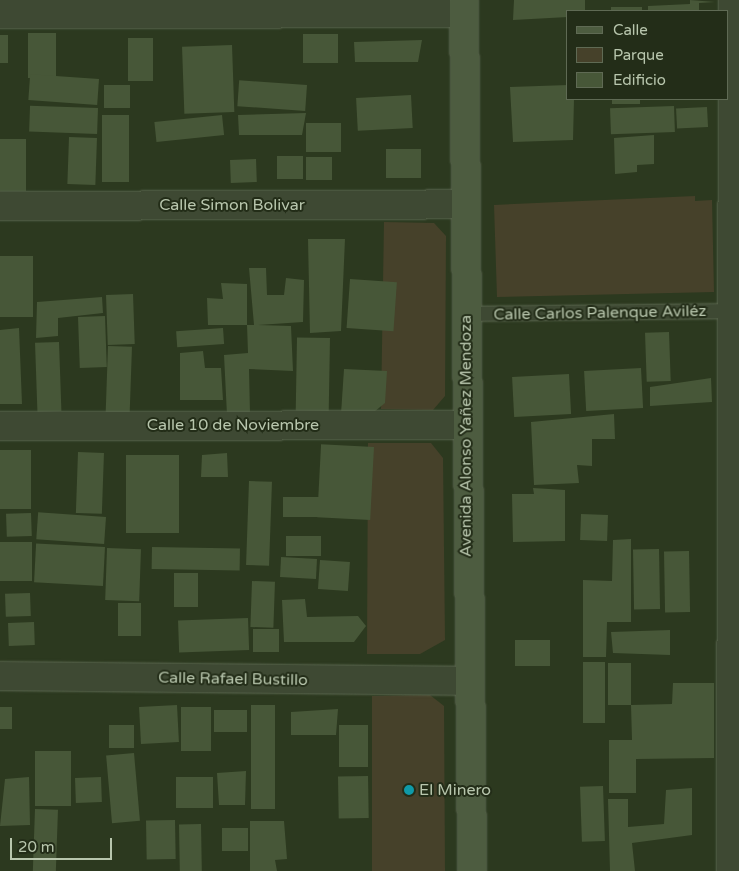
<!DOCTYPE html>
<html>
<head>
<meta charset="utf-8">
<style>
  body { margin:0 }
  #map { position:relative; width:739px; height:871px; overflow:hidden; background:#2c391f; font-family:"Varela Round",sans-serif }
  div>[style] { position:absolute }
  .green>* { inset:0; background:#46412a }
  .building>* { inset:0; background:#475738; transform-origin:0 0 }
  .roads { filter:drop-shadow(0 0 1px #5b6750) drop-shadow(0 0 1px #5b6750) }
  .service>* { height:14px; margin:-7px; padding:0 7px; transform-origin:7px; border-radius:7px; background:#3e4933 }
  .minor>* { height:28px; margin:-14px; padding:0 14px; transform-origin:14px; border-radius:14px; background:#3e4933 }
  .secondary>* { height:28px; margin:-14px; padding:0 14px; transform-origin:14px; border-radius:14px; background:#4d5c40 }
  .dots>* { width:14px; height:14px; translate:-50% -50%; box-sizing:border-box; border:2px solid #232d18; border-radius:50% }
  span { translate:-50% -50%; white-space:nowrap; text-align:center; line-height:1.15; -webkit-text-stroke:4px #232d18; paint-order:stroke }
  .street-label { font-size:16px; color:#b8c6ad }
  .poi-label { font-size:16px; color:#b8c6ad }
  .left { translate:0 -50%; text-align:left }
  .legend { position:absolute; left:566px; top:10px; width:162px; height:90px; box-sizing:border-box; background:#232d18; border:1px solid #5f6a54; margin:0; padding:6px 9px; list-style:none; font-size:15px; color:#b8c6ad }
  .legend li { display:flex; align-items:center; gap:10px; height:25px }
  .legend b { width:25px; border:1px solid #5f6a54 }
  .scale { position:absolute; left:10px; top:838px; width:102px; height:22px; box-sizing:border-box; border:2px solid #b8c6ad; border-top:0; padding-left:6px; font-size:15px; line-height:18px; white-space:nowrap; color:#b8c6ad; -webkit-text-stroke:4px #232d18; paint-order:stroke }
</style>
</head>
<body>
<div id="map">
  <div class="green">
    <div style="clip-path:polygon(695px 196px,695px 201px,712px 200px,714px 292px,497px 297px,494px 205px)"></div>
    <div style="clip-path:polygon(384px 222px,434px 223px,446px 236px,445px 396px,433px 410px,381px 409px)"></div>
    <div style="clip-path:polygon(368px 443px,431px 443px,443px 458px,445px 640px,420px 654px,367px 654px)"></div>
    <div style="clip-path:polygon(430px 695px,444px 706px,445px 871px,372px 871px,372px 696px)"></div>
  </div>
  <div class="building">
    <div style="clip-path:polygon(514px 0,585px 0,585px 11px,568px 11px,568px 17px,513px 20px)"></div>
    <div style="clip-path:polygon(690px 0,715px 2px,699px 3px,699px 11px,648px 11px,648px 6px,690px 4px)"></div>
    <div style="left:611px;top:7px;width:31px;height:4px"></div>
    <div style="left:28px;top:33px;width:28px;height:45px"></div>
    <div style="left:338px;top:34px;width:29px;height:35px;rotate:90deg"></div>
    <div style="left:0;top:35px;width:8px;height:28px"></div>
    <div style="left:128px;top:38px;width:25px;height:43px"></div>
    <div style="clip-path:polygon(422px 40px,418px 62px,355px 62px,354px 42px)"></div>
    <div style="left:232px;top:45px;width:67px;height:50px;rotate:88deg"></div>
    <div style="left:99px;top:79px;width:26px;height:69px;rotate:94deg"></div>
    <div style="left:104px;top:85px;width:26px;height:23px"></div>
    <div style="left:307px;top:85px;width:26px;height:68px;rotate:94deg"></div>
    <div style="clip-path:polygon(568px 85px,568px 99px,574px 99px,573px 140px,513px 142px,510px 87px)"></div>
    <div style="left:411px;top:95px;width:33px;height:55px;rotate:87deg"></div>
    <div style="left:612px;top:99px;width:28px;height:5px"></div>
    <div style="left:674px;top:106px;width:26px;height:64px;rotate:88deg"></div>
    <div style="left:707px;top:107px;width:20px;height:31px;rotate:87deg"></div>
    <div style="left:98px;top:108px;width:26px;height:68px;rotate:92deg"></div>
    <div style="clip-path:polygon(306px 113px,302px 135px,239px 135px,238px 115px)"></div>
    <div style="left:102px;top:115px;width:27px;height:67px"></div>
    <div style="left:222px;top:115px;width:20px;height:68px;rotate:84deg"></div>
    <div style="left:341px;top:123px;width:29px;height:35px;rotate:90deg"></div>
    <div style="clip-path:polygon(654px 135px,654px 164px,637px 165px,637px 172px,615px 174px,614px 138px)"></div>
    <div style="left:69px;top:137px;width:28px;height:47px;rotate:2deg"></div>
    <div style="left:0;top:139px;width:26px;height:52px"></div>
    <div style="left:421px;top:149px;width:29px;height:35px;rotate:90deg"></div>
    <div style="left:303px;top:156px;width:23px;height:26px;rotate:90deg"></div>
    <div style="left:306px;top:157px;width:26px;height:23px"></div>
    <div style="left:256px;top:159px;width:23px;height:26px;rotate:88deg"></div>
    <div style="clip-path:polygon(308px 239px,345px 239px,341px 331px,310px 333px)"></div>
    <div style="left:0;top:256px;width:33px;height:61px"></div>
    <div style="clip-path:polygon(249px 268px,266px 268px,267px 295px,284px 295px,286px 278px,304px 280px,303px 322px,258px 325px,291px 326px,293px 371px,249px 369px,250px 414px,227px 415px,224px 355px,248px 353px,247px 325px,254px 325px)"></div>
    <div style="left:350px;top:279px;width:47px;height:49px;rotate:4deg"></div>
    <div style="clip-path:polygon(221px 283px,247px 284px,247px 325px,208px 325px,207px 298px,223px 299px)"></div>
    <div style="left:133px;top:294px;width:50px;height:27px;rotate:88deg"></div>
    <div style="clip-path:polygon(102px 297px,103px 313px,58px 318px,58px 336px,36px 338px,37px 302px)"></div>
    <div style="left:105px;top:316px;width:51px;height:27px;rotate:88deg"></div>
    <div style="clip-path:polygon(19px 328px,22px 404px,0 404px,0 330px)"></div>
    <div style="left:223px;top:328px;width:16px;height:47px;rotate:86deg"></div>
    <div style="left:669px;top:332px;width:49px;height:24px;rotate:88deg"></div>
    <div style="left:330px;top:338px;width:73px;height:33px;rotate:91deg"></div>
    <div style="left:59px;top:342px;width:69px;height:24px;rotate:88deg"></div>
    <div style="left:108px;top:346px;width:24px;height:67px;rotate:2deg"></div>
    <div style="clip-path:polygon(203px 351px,205px 368px,221px 368px,223px 400px,180px 400px,180px 353px)"></div>
    <div style="left:641px;top:368px;width:40px;height:57px;rotate:87deg"></div>
    <div style="clip-path:polygon(344px 369px,387px 371px,385px 403px,369px 416px,341px 414px)"></div>
    <div style="left:569px;top:374px;width:40px;height:57px;rotate:87deg"></div>
    <div style="clip-path:polygon(711px 378px,712px 402px,650px 406px,650px 387px)"></div>
    <div style="clip-path:polygon(614px 414px,615px 439px,592px 439px,592px 466px,577px 465px,579px 483px,534px 485px,531px 422px)"></div>
    <div style="left:374px;top:447px;width:73px;height:53px;rotate:93deg"></div>
    <div style="left:0;top:450px;width:31px;height:59px"></div>
    <div style="left:78px;top:452px;width:26px;height:61px;rotate:2deg"></div>
    <div style="clip-path:polygon(227px 453px,228px 477px,201px 477px,202px 455px)"></div>
    <div style="left:126px;top:455px;width:53px;height:78px"></div>
    <div style="left:249px;top:481px;width:23px;height:84px;rotate:2deg"></div>
    <div style="clip-path:polygon(533px 488px,565px 490px,565px 541px,513px 542px,512px 494px,534px 494px)"></div>
    <div style="left:283px;top:497px;width:36px;height:20px"></div>
    <div style="left:31px;top:513px;width:23px;height:25px;rotate:88deg"></div>
    <div style="left:581px;top:514px;width:27px;height:26px;rotate:2deg"></div>
    <div style="left:106px;top:517px;width:27px;height:68px;rotate:94deg"></div>
    <div style="left:321px;top:536px;width:20px;height:35px;rotate:90deg"></div>
    <div style="clip-path:polygon(631px 539px,631px 622px,607px 622px,606px 657px,583px 657px,583px 580px,612px 581px,613px 540px)"></div>
    <div style="left:0;top:542px;width:32px;height:39px"></div>
    <div style="left:105px;top:547px;width:39px;height:69px;rotate:93deg"></div>
    <div style="left:152px;top:547px;width:88px;height:22px;rotate:1deg"></div>
    <div style="left:107px;top:548px;width:34px;height:52px;rotate:2deg"></div>
    <div style="left:659px;top:549px;width:60px;height:26px;rotate:89deg"></div>
    <div style="left:689px;top:551px;width:61px;height:25px;rotate:89deg"></div>
    <div style="left:317px;top:559px;width:20px;height:36px;rotate:93deg"></div>
    <div style="left:320px;top:560px;width:30px;height:29px;rotate:4deg"></div>
    <div style="left:174px;top:573px;width:24px;height:34px"></div>
    <div style="left:252px;top:581px;width:23px;height:46px;rotate:2deg"></div>
    <div style="left:30px;top:593px;width:23px;height:25px;rotate:88deg"></div>
    <div style="clip-path:polygon(305px 599px,307px 617px,358px 616px,366px 626px,354px 642px,284px 642px,282px 600px)"></div>
    <div style="left:118px;top:603px;width:23px;height:33px"></div>
    <div style="left:248px;top:618px;width:32px;height:70px;rotate:88deg"></div>
    <div style="left:34px;top:622px;width:23px;height:26px;rotate:88deg"></div>
    <div style="left:279px;top:629px;width:23px;height:26px;rotate:90deg"></div>
    <div style="clip-path:polygon(670px 630px,670px 655px,613px 653px,611px 632px)"></div>
    <div style="left:515px;top:640px;width:35px;height:26px"></div>
    <div style="left:605px;top:662px;width:61px;height:22px;rotate:90deg"></div>
    <div style="left:631px;top:663px;width:42px;height:23px;rotate:90deg"></div>
    <div style="clip-path:polygon(673px 683px,714px 683px,714px 758px,636px 759px,636px 793px,609px 793px,609px 740px,632px 740px,631px 705px,672px 704px)"></div>
    <div style="left:177px;top:705px;width:37px;height:38px;rotate:87deg"></div>
    <div style="left:251px;top:705px;width:24px;height:104px"></div>
    <div style="left:0;top:707px;width:12px;height:22px"></div>
    <div style="left:181px;top:707px;width:30px;height:44px"></div>
    <div style="clip-path:polygon(338px 709px,336px 735px,291px 735px,291px 712px)"></div>
    <div style="left:247px;top:710px;width:22px;height:33px;rotate:90deg"></div>
    <div style="left:109px;top:725px;width:25px;height:23px"></div>
    <div style="left:368px;top:725px;width:42px;height:29px;rotate:90deg"></div>
    <div style="left:71px;top:751px;width:55px;height:36px;rotate:90deg"></div>
    <div style="left:134px;top:753px;width:68px;height:28px;rotate:85deg"></div>
    <div style="clip-path:polygon(246px 771px,245px 805px,219px 805px,217px 773px)"></div>
    <div style="left:368px;top:776px;width:42px;height:30px;rotate:89deg"></div>
    <div style="clip-path:polygon(29px 777px,30px 825px,0 826px,5px 779px)"></div>
    <div style="left:101px;top:777px;width:25px;height:26px;rotate:88deg"></div>
    <div style="left:176px;top:777px;width:37px;height:31px"></div>
    <div style="left:603px;top:786px;width:55px;height:23px;rotate:88deg"></div>
    <div style="clip-path:polygon(692px 788px,692px 835px,632px 843px,635px 871px,610px 871px,608px 799px,628px 799px,628px 827px,664px 824px,666px 790px)"></div>
    <div style="left:35px;top:809px;width:23px;height:62px;rotate:2deg"></div>
    <div style="left:175px;top:820px;width:39px;height:29px;rotate:89deg"></div>
    <div style="clip-path:polygon(250px 821px,284px 821px,287px 859px,275px 860px,277px 871px,250px 871px)"></div>
    <div style="left:201px;top:824px;width:47px;height:22px;rotate:89deg"></div>
    <div style="left:248px;top:828px;width:23px;height:26px;rotate:90deg"></div>
  </div>
  <div class="roads">
    <div class="service">
      <div style="left:465px;top:314px;width:269px;rotate:-0.6deg"></div>
    </div>
    <div class="minor">
      <div style="left:0;top:14px;width:464px;rotate:-0.1deg"></div>
      <div style="left:0;top:206px;width:465px;rotate:-0.2deg"></div>
      <div style="left:0;top:426px;width:466px;rotate:-0.1deg"></div>
      <div style="left:0;top:676px;width:467px;rotate:0.6deg"></div>
      <div style="left:731px;top:871px;width:871px;rotate:-89.87deg"></div>
    </div>
    <div class="secondary">
      <div style="left:464px;top:0;width:871px;rotate:89.47deg"></div>
    </div>
  </div>
  <div class="dots">
    <div style="left:409px;top:790px;background:#0f9aa8"></div>
  </div>
  <div class="street-label">
    <span style="left:232px;top:205px">Calle Simon Bolivar</span>
    <span style="left:600px;top:313px;rotate:-1deg">Calle Carlos Palenque Aviléz</span>
    <span style="left:233px;top:425px">Calle 10 de Noviembre</span>
    <span style="left:466px;top:436px;rotate:-90deg">Avenida Alonso Yañez Mendoza</span>
    <span style="left:233px;top:679px;rotate:1deg">Calle Rafael Bustillo</span>
  </div>
  <div class="poi-label">
    <span class="left" style="left:419px;top:790px">El Minero</span>
  </div>
  <ul class="legend">
  <li><b style="height:6px;background:#4d5c40"></b>Calle</li>
  <li><b style="height:14px;background:#46412a"></b>Parque</li>
  <li><b style="height:14px;background:#475738"></b>Edificio</li>
  </ul>
  <div class="scale">20 m</div>
</div>
</body>
</html>
